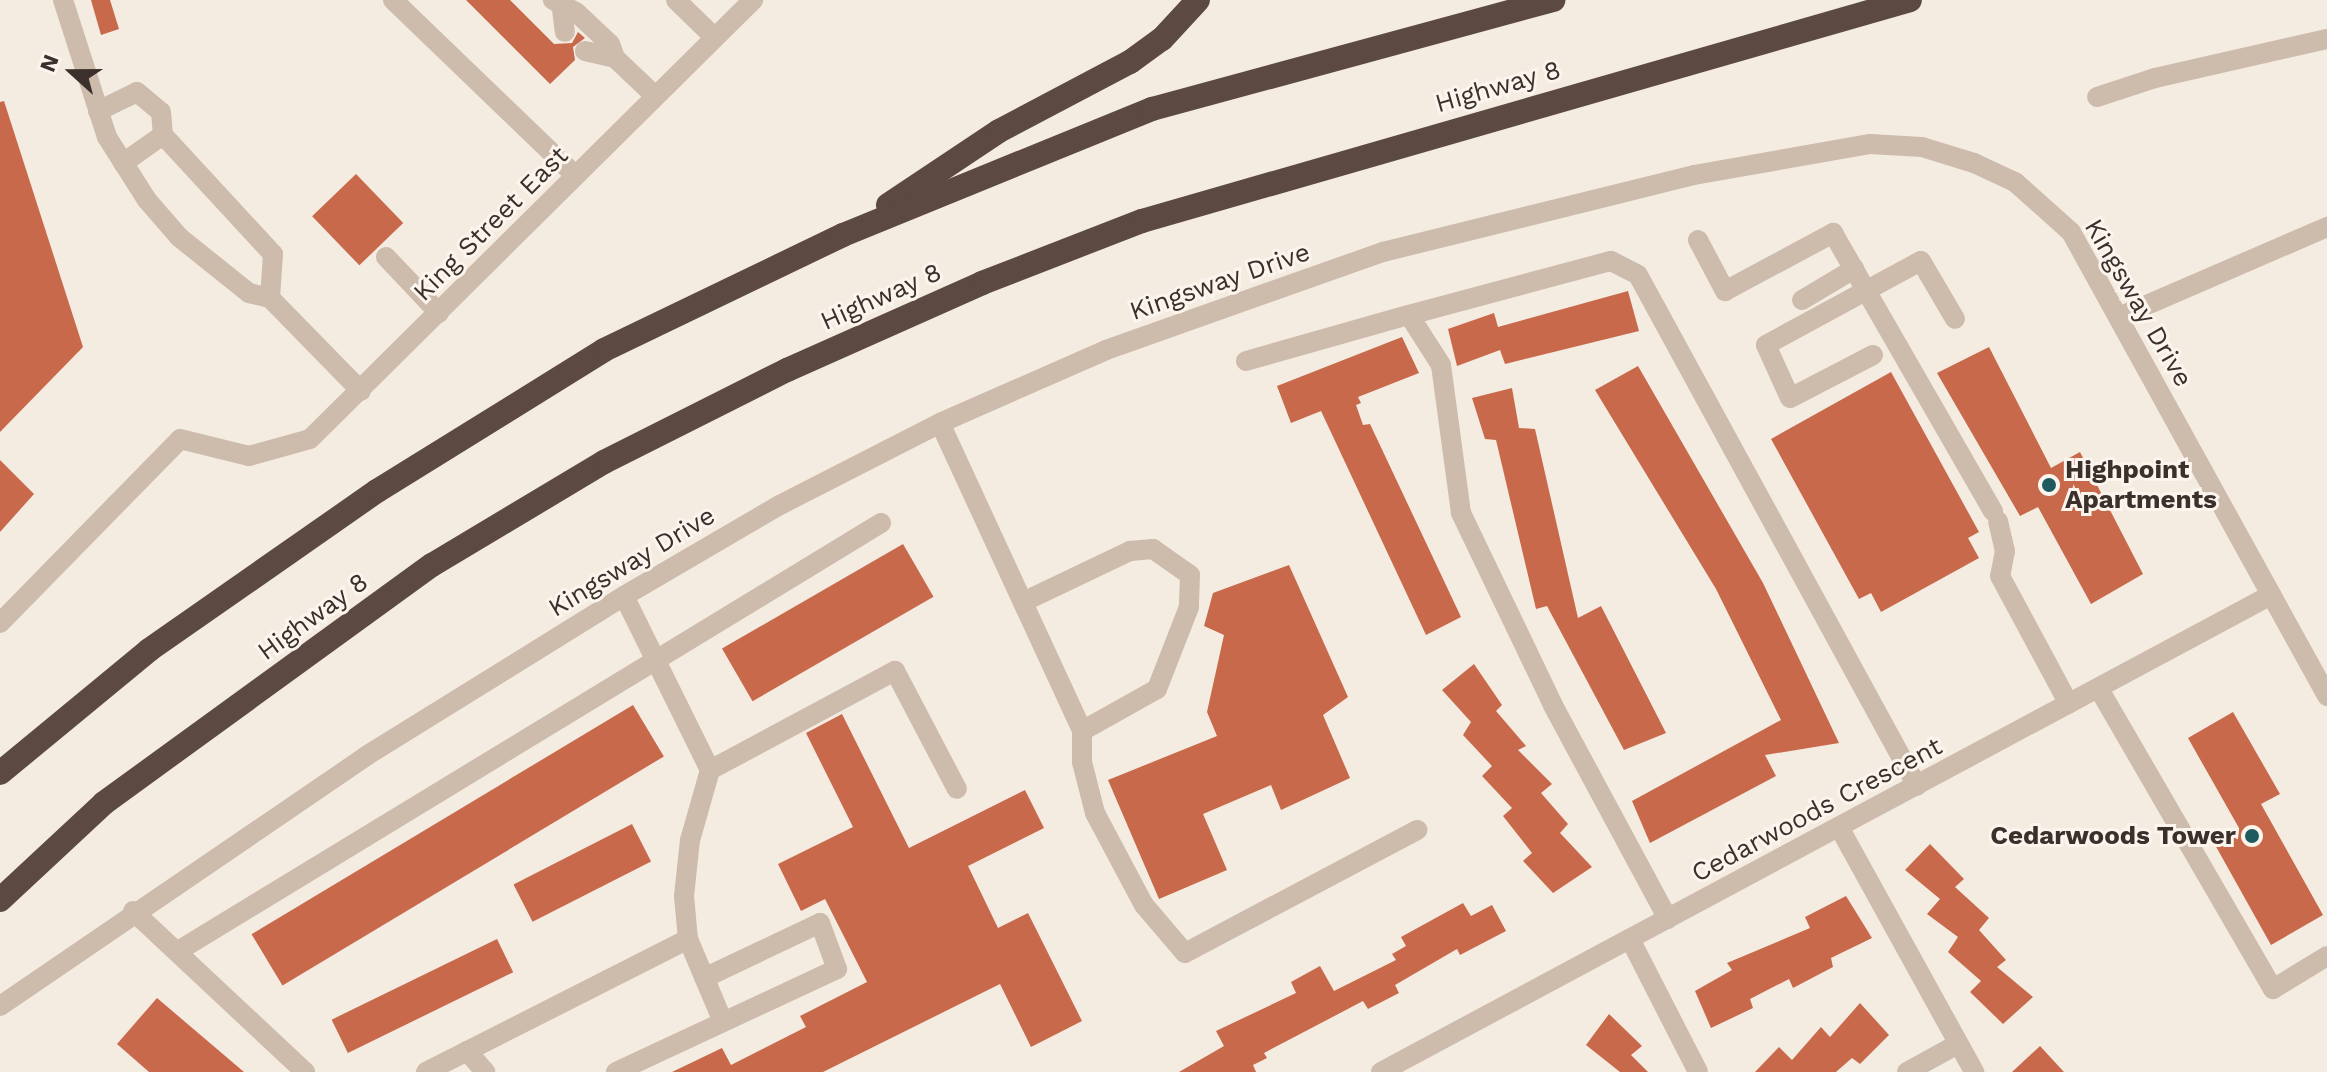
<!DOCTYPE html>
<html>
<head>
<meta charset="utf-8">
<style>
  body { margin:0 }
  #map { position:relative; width:2327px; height:1072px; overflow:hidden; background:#f4ebe1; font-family:"Work Sans",sans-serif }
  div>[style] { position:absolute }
  .building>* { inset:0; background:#c8694b; transform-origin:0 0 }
  .minor>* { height:20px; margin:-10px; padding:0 10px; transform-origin:10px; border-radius:10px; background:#cdbbac }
  .highway>* { height:24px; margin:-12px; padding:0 12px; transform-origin:12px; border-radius:12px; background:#5c4a42 }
  .dots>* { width:22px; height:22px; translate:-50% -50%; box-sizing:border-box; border:4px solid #fbf5ee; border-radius:50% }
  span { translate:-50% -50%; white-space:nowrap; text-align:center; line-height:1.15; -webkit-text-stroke:6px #fbf5ee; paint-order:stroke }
  .street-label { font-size:26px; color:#3b302b }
  .poi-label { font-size:26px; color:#3b302b; font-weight:700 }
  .left { translate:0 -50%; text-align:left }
  .right { translate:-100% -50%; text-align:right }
  .north { position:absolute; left:32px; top:32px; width:80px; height:80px; -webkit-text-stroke:6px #fbf5ee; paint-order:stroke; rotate:291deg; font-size:22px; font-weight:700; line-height:32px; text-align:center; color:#3b302b }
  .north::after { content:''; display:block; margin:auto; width:28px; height:36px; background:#3b302b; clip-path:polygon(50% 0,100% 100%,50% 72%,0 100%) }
</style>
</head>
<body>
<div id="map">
  <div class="building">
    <div style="clip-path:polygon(91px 0,110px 0,119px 29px,101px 35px)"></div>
    <div style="clip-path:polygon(466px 0,510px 0,554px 44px,572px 43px,578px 32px,585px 38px,573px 47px,575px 60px,550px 84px)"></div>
    <div style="clip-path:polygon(4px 101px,83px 347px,0 432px,0 102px)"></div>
    <div style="left:356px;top:174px;width:68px;height:61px;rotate:46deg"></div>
    <div style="clip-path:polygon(1628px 291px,1639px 331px,1505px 364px,1500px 350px,1457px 366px,1448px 329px,1494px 313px,1498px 327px)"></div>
    <div style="clip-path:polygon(1402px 337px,1419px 373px,1358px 397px,1361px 403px,1356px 405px,1363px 425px,1370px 424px,1461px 617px,1426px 635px,1321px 411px,1291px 423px,1277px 386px)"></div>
    <div style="clip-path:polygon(1989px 347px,2051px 468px,2080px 452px,2143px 574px,2091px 604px,2038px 507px,2020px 516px,1937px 373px)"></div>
    <div style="clip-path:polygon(1638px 366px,1763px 583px,1839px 743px,1765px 755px,1776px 776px,1650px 843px,1632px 801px,1781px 720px,1716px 589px,1595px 390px)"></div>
    <div style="clip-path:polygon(1891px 372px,1979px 532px,1968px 538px,1979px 558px,1881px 612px,1871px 593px,1859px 599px,1771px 439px)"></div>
    <div style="clip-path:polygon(1512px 388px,1519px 428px,1535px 429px,1578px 618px,1601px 606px,1666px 733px,1624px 750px,1547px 606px,1536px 609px,1496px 440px,1485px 439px,1472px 398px)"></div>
    <div style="clip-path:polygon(0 460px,34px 494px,0 532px)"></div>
    <div style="left:903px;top:544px;width:61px;height:209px;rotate:60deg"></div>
    <div style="clip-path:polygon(1289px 565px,1348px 697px,1323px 715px,1350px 778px,1281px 810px,1271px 785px,1203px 814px,1227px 870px,1159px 899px,1108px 780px,1217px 736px,1207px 712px,1224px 635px,1204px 626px,1213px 593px)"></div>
    <div style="clip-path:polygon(1474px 664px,1502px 705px,1496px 711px,1526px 746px,1518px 750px,1552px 784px,1541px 793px,1568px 824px,1560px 833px,1592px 867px,1553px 893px,1523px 861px,1532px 853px,1503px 816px,1512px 808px,1482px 776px,1492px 766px,1463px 735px,1471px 722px,1442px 690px)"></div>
    <div style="left:633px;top:705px;width:60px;height:445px;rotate:59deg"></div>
    <div style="clip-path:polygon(2233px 712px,2280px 794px,2261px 804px,2323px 915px,2271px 945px,2214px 843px,2239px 828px,2188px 738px)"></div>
    <div style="clip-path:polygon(842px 714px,909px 848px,1025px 790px,1044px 828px,968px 866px,998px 928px,1028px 913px,1082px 1021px,1031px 1047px,1000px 984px,823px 1072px,672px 1072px,722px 1048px,731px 1065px,806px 1027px,800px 1016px,867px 982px,825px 899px,801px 911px,778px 864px,853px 827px,806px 733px)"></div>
    <div style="left:632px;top:824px;width:42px;height:133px;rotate:63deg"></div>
    <div style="clip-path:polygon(1930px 844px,1964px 879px,1955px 887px,1989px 918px,1979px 930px,2006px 960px,1997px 967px,2033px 997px,2003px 1024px,1970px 992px,1981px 981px,1948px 952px,1958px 937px,1927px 914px,1940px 899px,1905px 870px)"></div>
    <div style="clip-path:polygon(1846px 896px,1872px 938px,1831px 958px,1833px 967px,1793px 988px,1789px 979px,1750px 999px,1753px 1008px,1711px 1028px,1695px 991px,1732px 970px,1727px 963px,1810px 928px,1805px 917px)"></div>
    <div style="clip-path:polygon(1463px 903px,1471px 916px,1492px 905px,1506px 931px,1460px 955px,1457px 949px,1395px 985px,1399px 993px,1368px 1009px,1363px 1001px,1264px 1053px,1267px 1058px,1253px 1065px,1256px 1072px,1179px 1072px,1224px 1046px,1216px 1031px,1296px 993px,1291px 982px,1320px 966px,1334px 991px,1396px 960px,1392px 954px,1406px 946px,1401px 937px)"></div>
    <div style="left:497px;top:939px;width:37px;height:184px;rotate:64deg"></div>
    <div style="clip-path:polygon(157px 998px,244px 1072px,149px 1072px,117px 1044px)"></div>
    <div style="clip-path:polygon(1860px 1003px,1889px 1035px,1860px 1064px,1852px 1058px,1836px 1072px,1755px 1072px,1779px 1047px,1792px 1060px,1821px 1027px,1830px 1037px)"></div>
    <div style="clip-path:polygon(1609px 1014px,1642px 1046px,1631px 1055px,1648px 1072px,1620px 1072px,1586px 1045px)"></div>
    <div style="clip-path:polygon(2040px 1046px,2064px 1072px,2012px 1072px)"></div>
  </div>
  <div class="minor">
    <div style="left:63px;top:0;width:144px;rotate:72.2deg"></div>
    <div style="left:107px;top:137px;width:75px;rotate:57.6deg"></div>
    <div style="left:147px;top:200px;width:49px;rotate:49.1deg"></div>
    <div style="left:179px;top:237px;width:90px;rotate:38.7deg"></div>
    <div style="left:249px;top:293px;width:22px;rotate:13deg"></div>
    <div style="left:270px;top:298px;width:130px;rotate:45.6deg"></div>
    <div style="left:393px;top:0;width:252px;rotate:43.9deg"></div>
    <div style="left:553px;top:0;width:26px;rotate:28deg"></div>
    <div style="left:576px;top:12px;width:47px;rotate:43.3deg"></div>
    <div style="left:610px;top:44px;width:15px;rotate:70deg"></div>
    <div style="left:615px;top:58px;width:55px;rotate:43.5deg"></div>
    <div style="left:676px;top:0;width:54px;rotate:44.3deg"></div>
    <div style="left:562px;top:9px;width:23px;rotate:83deg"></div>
    <div style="left:585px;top:51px;width:31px;rotate:13deg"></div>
    <div style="left:2097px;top:97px;width:61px;rotate:-18.1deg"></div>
    <div style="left:2155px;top:78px;width:176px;rotate:-12.8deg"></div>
    <div style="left:98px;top:111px;width:43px;rotate:-26deg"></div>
    <div style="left:137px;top:92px;width:31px;rotate:40deg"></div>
    <div style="left:161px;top:112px;width:23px;rotate:85deg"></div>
    <div style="left:123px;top:163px;width:49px;rotate:-35deg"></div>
    <div style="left:163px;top:135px;width:162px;rotate:47.3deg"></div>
    <div style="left:273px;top:254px;width:44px;rotate:93.9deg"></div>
    <div style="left:1698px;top:240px;width:58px;rotate:62.1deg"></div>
    <div style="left:1725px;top:291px;width:123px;rotate:-28.2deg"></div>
    <div style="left:1833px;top:233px;width:321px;rotate:60.1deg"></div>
    <div style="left:386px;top:257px;width:77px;rotate:46.6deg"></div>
    <div style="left:1802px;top:300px;width:61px;rotate:-30.8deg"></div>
    <div style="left:2119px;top:317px;width:227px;rotate:-23.4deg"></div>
    <div style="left:1873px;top:355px;width:93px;rotate:152.6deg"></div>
    <div style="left:1790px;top:398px;width:58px;rotate:-114.4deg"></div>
    <div style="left:1766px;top:345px;width:176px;rotate:-28.5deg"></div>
    <div style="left:1921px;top:261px;width:67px;rotate:59.6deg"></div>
    <div style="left:1246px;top:361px;width:169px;rotate:-15.8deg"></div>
    <div style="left:940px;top:423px;width:339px;rotate:65.2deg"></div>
    <div style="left:1082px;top:731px;width:31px;rotate:90deg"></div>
    <div style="left:1082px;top:762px;width:53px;rotate:75.7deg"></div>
    <div style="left:1095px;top:813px;width:104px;rotate:62deg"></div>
    <div style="left:1144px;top:905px;width:63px;rotate:49.5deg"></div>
    <div style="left:1185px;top:953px;width:263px;rotate:-27.9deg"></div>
    <div style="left:1998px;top:521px;width:31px;rotate:77deg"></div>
    <div style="left:2005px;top:551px;width:25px;rotate:101deg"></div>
    <div style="left:2000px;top:576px;width:145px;rotate:61.7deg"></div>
    <div style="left:624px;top:596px;width:194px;rotate:63.7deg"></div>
    <div style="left:710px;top:770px;width:73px;rotate:105.9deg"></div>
    <div style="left:690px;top:840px;width:56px;rotate:96.1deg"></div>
    <div style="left:684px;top:896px;width:43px;rotate:84.7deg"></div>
    <div style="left:688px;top:939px;width:90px;rotate:67.1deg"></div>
    <div style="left:1023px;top:602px;width:119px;rotate:-25.5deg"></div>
    <div style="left:1130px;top:551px;width:23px;rotate:-5deg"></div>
    <div style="left:1153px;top:549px;width:45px;rotate:35.1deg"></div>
    <div style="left:1190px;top:575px;width:32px;rotate:92deg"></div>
    <div style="left:1189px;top:607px;width:88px;rotate:111.3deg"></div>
    <div style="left:1157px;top:689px;width:86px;rotate:150.8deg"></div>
    <div style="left:0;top:623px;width:257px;rotate:-45.6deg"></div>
    <div style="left:180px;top:439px;width:71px;rotate:13.8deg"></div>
    <div style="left:249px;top:456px;width:63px;rotate:-15.6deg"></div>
    <div style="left:310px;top:439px;width:624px;rotate:-44.74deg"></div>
    <div style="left:2099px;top:689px;width:347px;rotate:59.9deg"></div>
    <div style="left:2273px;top:989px;width:63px;rotate:-31.4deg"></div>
    <div style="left:710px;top:770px;width:210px;rotate:-28.2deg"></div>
    <div style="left:895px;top:671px;width:133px;rotate:62.3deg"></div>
    <div style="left:1839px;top:827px;width:280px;rotate:61.1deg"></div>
    <div style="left:133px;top:911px;width:236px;rotate:43.1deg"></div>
    <div style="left:1668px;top:919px;width:243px;rotate:-118.3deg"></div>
    <div style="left:1553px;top:705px;width:213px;rotate:-115.6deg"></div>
    <div style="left:1461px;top:513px;width:149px;rotate:-97.7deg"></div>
    <div style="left:1441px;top:365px;width:59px;rotate:-122.6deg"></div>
    <div style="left:1409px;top:315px;width:209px;rotate:-15deg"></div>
    <div style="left:1611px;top:261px;width:30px;rotate:27deg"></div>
    <div style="left:1638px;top:275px;width:582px;rotate:61.37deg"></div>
    <div style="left:1630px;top:939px;width:149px;rotate:62.9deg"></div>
    <div style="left:178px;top:951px;width:823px;rotate:-31.33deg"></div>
    <div style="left:0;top:1006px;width:443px;rotate:-34.3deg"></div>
    <div style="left:366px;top:756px;width:304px;rotate:-31.8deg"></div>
    <div style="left:624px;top:596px;width:181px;rotate:-30.3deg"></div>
    <div style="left:780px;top:505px;width:180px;rotate:-27.1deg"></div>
    <div style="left:940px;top:423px;width:181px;rotate:-23.7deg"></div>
    <div style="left:1106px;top:350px;width:294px;rotate:-19.5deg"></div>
    <div style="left:1383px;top:252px;width:320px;rotate:-13.9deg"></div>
    <div style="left:1694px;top:175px;width:179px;rotate:-10deg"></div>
    <div style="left:1870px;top:144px;width:52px;rotate:3.3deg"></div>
    <div style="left:1922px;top:147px;width:54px;rotate:17.1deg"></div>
    <div style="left:1974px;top:163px;width:45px;rotate:24.9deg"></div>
    <div style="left:2015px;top:182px;width:75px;rotate:41.8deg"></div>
    <div style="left:2071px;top:232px;width:530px;rotate:61.11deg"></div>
    <div style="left:467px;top:1051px;width:28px;rotate:49deg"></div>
    <div style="left:426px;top:1072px;width:294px;rotate:-26.9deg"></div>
    <div style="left:616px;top:1072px;width:244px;rotate:-25deg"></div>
    <div style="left:837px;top:969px;width:49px;rotate:-110.3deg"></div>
    <div style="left:820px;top:923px;width:128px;rotate:154.6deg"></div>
    <div style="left:1381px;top:1072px;width:1010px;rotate:-28.19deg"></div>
    <div style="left:1907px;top:1072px;width:58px;rotate:-28.8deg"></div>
  </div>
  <div class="highway">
    <div style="left:888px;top:205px;width:133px;rotate:-33.7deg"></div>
    <div style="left:999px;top:131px;width:148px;rotate:-27.8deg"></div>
    <div style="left:1130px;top:62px;width:39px;rotate:-36deg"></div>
    <div style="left:1162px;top:39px;width:53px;rotate:-47.3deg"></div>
    <div style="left:0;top:773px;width:193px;rotate:-39.5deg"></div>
    <div style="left:149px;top:650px;width:278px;rotate:-34.9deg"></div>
    <div style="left:377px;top:491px;width:267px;rotate:-31.8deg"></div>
    <div style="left:604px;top:350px;width:265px;rotate:-25.7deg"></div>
    <div style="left:843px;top:235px;width:334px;rotate:-22.2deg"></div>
    <div style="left:1152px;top:109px;width:416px;rotate:-15.2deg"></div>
    <div style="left:0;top:900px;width:142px;rotate:-43deg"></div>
    <div style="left:104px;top:803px;width:405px;rotate:-36deg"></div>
    <div style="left:432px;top:565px;width:200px;rotate:-30.9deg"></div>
    <div style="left:604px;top:462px;width:205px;rotate:-26.7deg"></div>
    <div style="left:787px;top:370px;width:214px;rotate:-24deg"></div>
    <div style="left:982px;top:283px;width:172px;rotate:-21.2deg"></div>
    <div style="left:1142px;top:221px;width:799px;rotate:-16.05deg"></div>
  </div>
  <div class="dots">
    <div style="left:2049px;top:485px;background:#1f5a5e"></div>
    <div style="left:2252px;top:836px;background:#1f5a5e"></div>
  </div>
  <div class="street-label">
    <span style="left:1498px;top:87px;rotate:-16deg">Highway 8</span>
    <span style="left:491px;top:224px;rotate:-45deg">King Street East</span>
    <span style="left:1220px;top:282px;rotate:-19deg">Kingsway Drive</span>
    <span style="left:881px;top:297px;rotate:-24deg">Highway 8</span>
    <span style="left:2138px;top:303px;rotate:60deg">Kingsway Drive</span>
    <span style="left:632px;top:562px;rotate:-31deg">Kingsway Drive</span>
    <span style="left:313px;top:617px;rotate:-36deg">Highway 8</span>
    <span style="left:1817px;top:810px;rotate:-28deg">Cedarwoods Crescent</span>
  </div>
  <div class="poi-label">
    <span class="left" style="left:2065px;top:485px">Highpoint<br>Apartments</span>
    <span class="right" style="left:2236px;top:836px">Cedarwoods Tower</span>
  </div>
  <div class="north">N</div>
</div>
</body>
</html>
